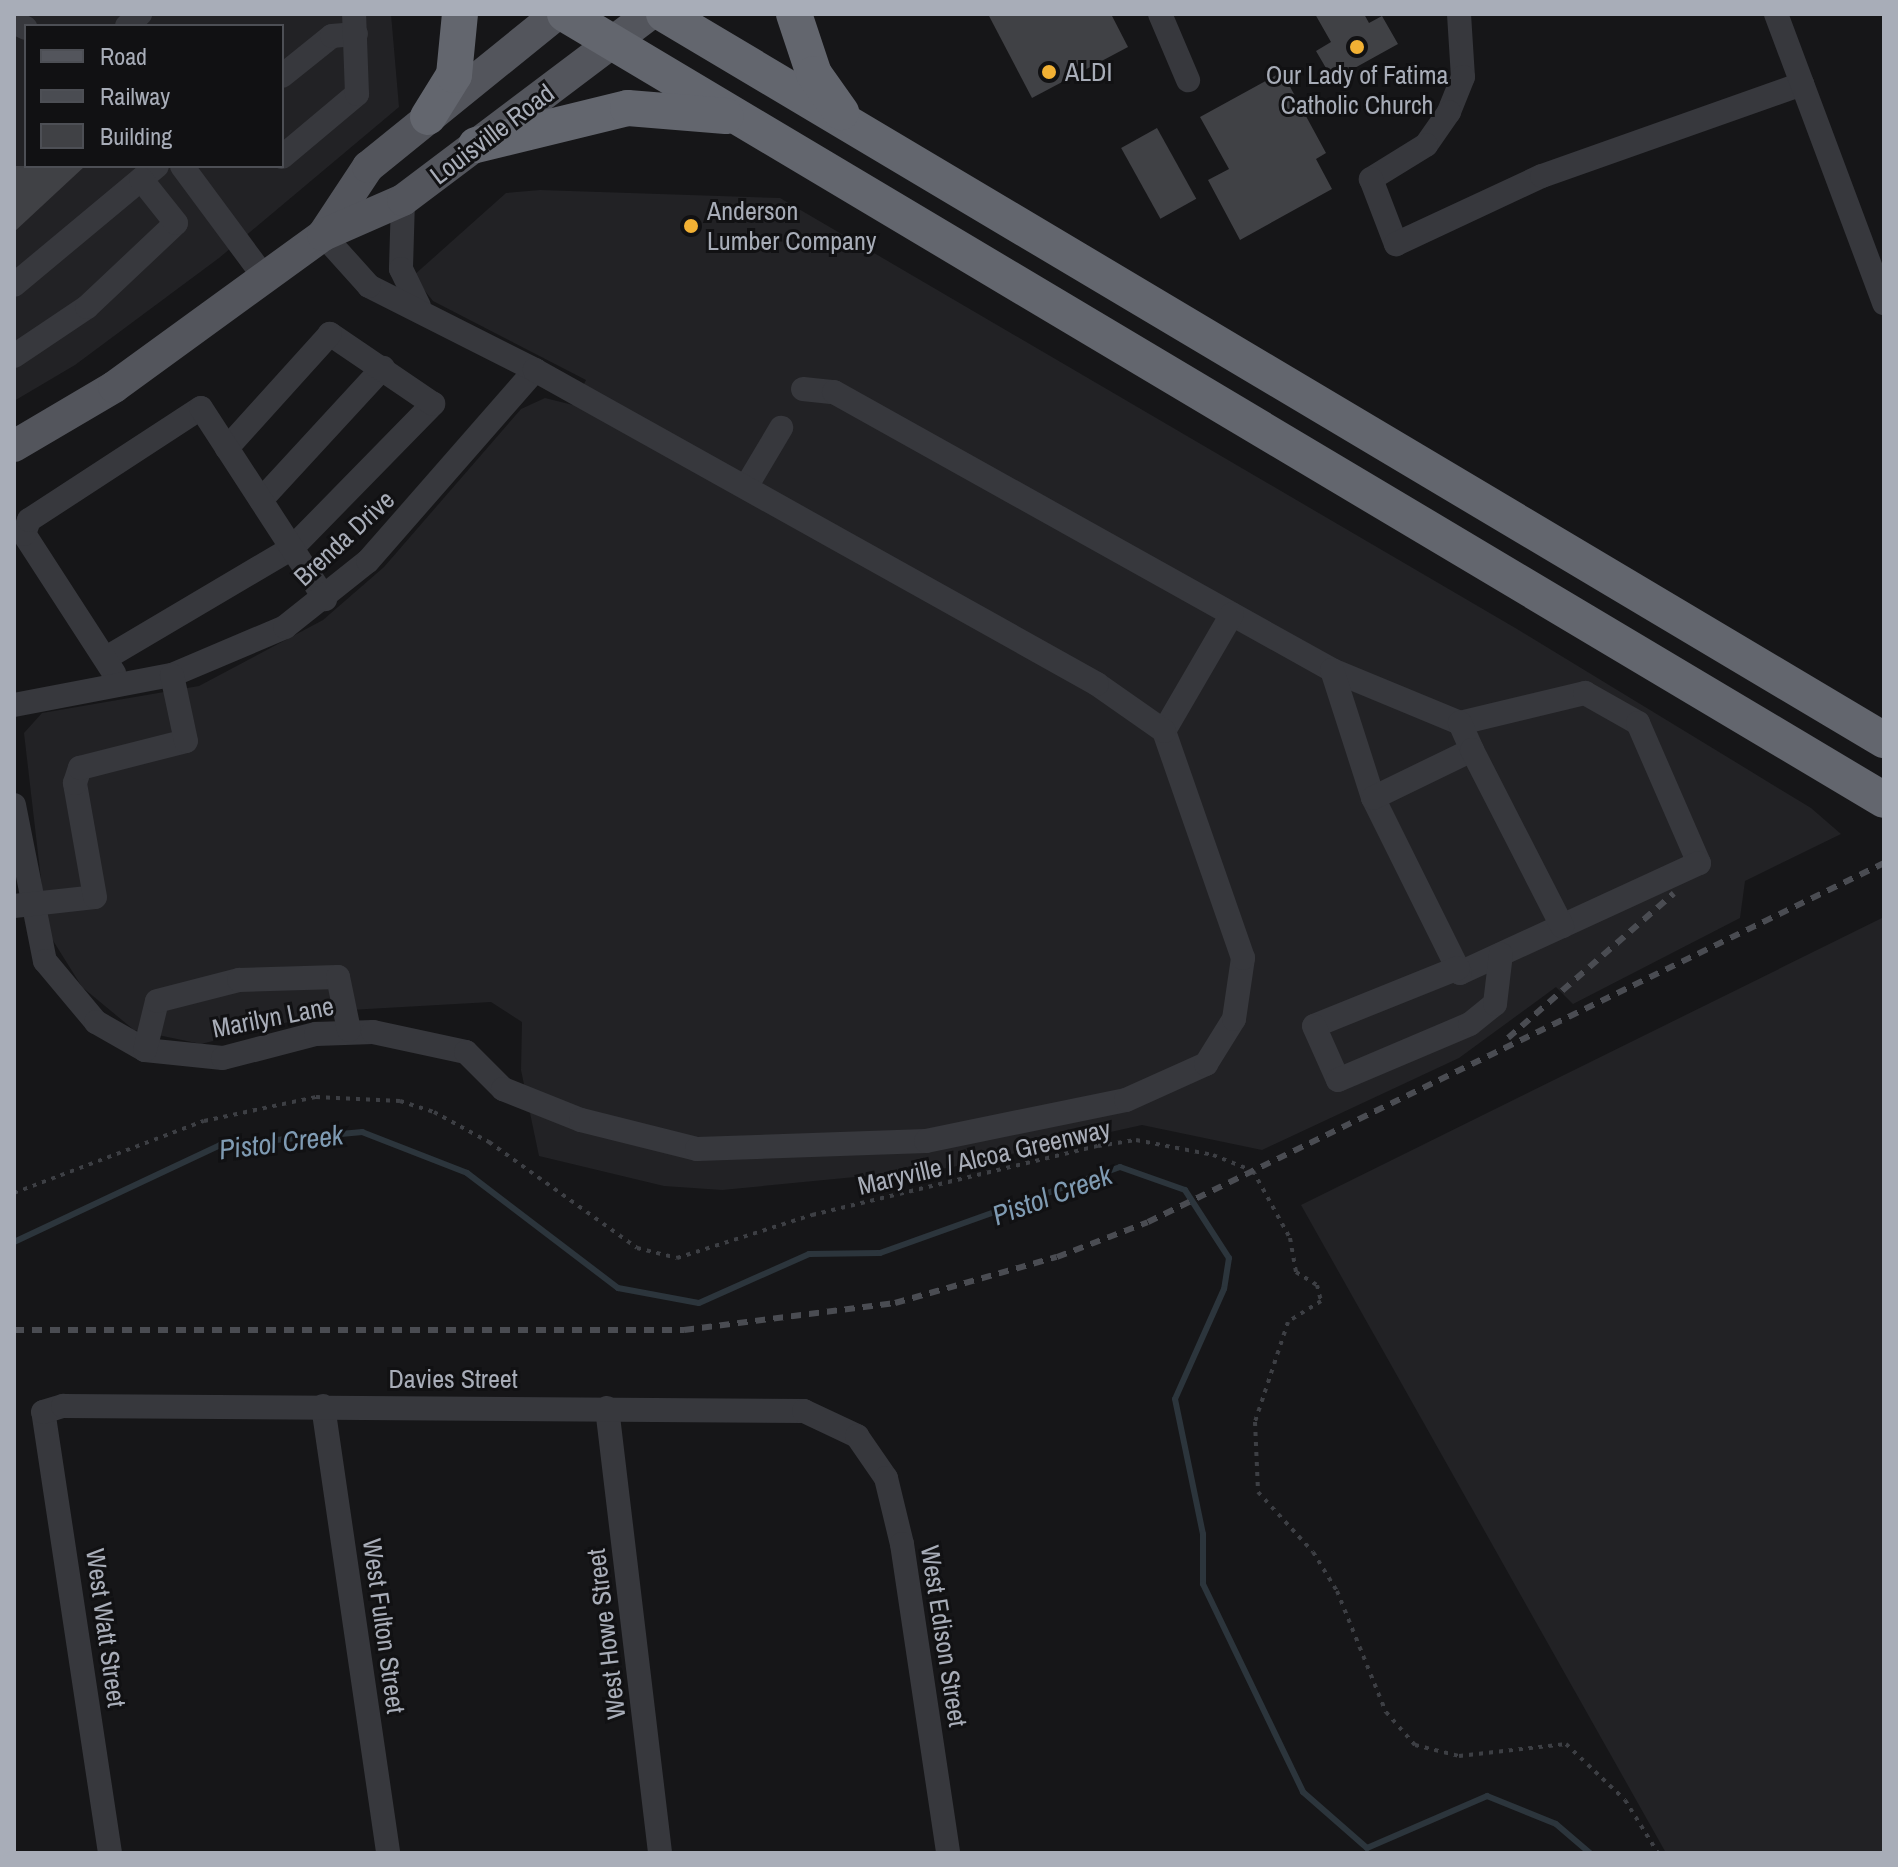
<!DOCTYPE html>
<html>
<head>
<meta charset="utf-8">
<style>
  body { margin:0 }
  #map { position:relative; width:1898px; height:1867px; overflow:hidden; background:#161618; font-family:"Archivo Narrow",sans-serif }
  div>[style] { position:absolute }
  .built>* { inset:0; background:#222225 }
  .stream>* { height:6px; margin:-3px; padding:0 3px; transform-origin:3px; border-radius:3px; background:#2c353c }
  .building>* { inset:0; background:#404145; transform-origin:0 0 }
  .path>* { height:4px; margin-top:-2px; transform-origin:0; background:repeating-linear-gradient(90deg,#3d3f44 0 4px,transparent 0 10px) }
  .minor>* { height:24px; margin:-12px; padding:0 12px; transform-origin:12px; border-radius:12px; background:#37383d }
  .major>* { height:32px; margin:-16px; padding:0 16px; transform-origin:16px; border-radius:16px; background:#53555c }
  .highway>* { height:36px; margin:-18px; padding:0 18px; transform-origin:18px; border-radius:18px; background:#63666e }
  .rail>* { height:6px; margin-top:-3px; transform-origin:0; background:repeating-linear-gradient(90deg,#4a4c52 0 10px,transparent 0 18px) }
  .dots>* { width:22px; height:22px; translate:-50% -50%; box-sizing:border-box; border:4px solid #111113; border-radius:50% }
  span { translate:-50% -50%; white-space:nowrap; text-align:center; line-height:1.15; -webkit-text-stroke:6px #111113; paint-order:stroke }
  .poi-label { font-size:26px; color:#a8adb8 }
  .left { translate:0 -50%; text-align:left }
  .street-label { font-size:26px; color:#a8adb8 }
  .water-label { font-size:28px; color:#7f9bb3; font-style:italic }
  .frame { position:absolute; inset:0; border:16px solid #a8adb8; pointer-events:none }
  .legend { position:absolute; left:24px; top:24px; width:260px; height:144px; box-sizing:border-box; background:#111113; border:2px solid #4d4f55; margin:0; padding:10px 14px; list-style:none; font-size:24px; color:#a8adb8 }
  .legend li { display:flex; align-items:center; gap:16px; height:40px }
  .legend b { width:40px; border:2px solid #4d4f55 }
</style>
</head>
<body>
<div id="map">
  <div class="built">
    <div style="clip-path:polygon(evenodd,14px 14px,391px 14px,399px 107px,219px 258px,75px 365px,14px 401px,14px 14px,26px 26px,282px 26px,282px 166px,26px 166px,26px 26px)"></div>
    <div style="clip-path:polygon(540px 190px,780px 198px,1517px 629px,1811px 808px,1841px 834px,1745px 881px,1740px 918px,1573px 1004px,1556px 987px,1459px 1058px,1262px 1150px,1142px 1125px,948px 1168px,722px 1190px,664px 1186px,539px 1156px,521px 1070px,522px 1022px,491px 1002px,332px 1011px,201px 1044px,134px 1030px,82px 987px,47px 931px,24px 733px,42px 713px,199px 686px,323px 620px,384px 567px,521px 409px,545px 398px,573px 405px,586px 380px,433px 301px,413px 276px,506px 193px)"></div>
    <div style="clip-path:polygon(1884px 917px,1884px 1853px,1666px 1853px,1301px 1205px)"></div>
  </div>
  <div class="stream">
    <div style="left:14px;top:1242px;width:228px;rotate:-25.2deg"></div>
    <div style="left:220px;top:1145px;width:143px;rotate:-5.2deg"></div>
    <div style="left:362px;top:1132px;width:113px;rotate:21.3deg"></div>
    <div style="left:467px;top:1173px;width:190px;rotate:37.3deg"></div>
    <div style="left:618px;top:1288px;width:82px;rotate:10.5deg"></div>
    <div style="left:699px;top:1303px;width:120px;rotate:-24deg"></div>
    <div style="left:809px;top:1254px;width:71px;rotate:-0.8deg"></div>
    <div style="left:880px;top:1253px;width:255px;rotate:-19.7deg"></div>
    <div style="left:1120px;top:1167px;width:69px;rotate:19.5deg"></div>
    <div style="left:1185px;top:1190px;width:81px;rotate:57.1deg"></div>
    <div style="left:1229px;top:1258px;width:31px;rotate:99deg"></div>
    <div style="left:1224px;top:1289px;width:120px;rotate:114deg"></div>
    <div style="left:1175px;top:1399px;width:138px;rotate:78.3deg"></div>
    <div style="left:1203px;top:1534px;width:50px;rotate:90deg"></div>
    <div style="left:1203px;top:1584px;width:231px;rotate:64.3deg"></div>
    <div style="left:1303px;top:1792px;width:85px;rotate:41.2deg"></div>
    <div style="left:1367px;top:1848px;width:131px;rotate:-23.4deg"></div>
    <div style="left:1487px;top:1796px;width:74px;rotate:22.1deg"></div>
    <div style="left:1556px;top:1824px;width:45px;rotate:40.5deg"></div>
  </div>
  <div class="building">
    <div style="clip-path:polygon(988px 14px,1111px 14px,1128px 47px,1032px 98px)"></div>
    <div style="clip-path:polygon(1315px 14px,1364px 14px,1369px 23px,1382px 16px,1398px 44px,1333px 80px,1316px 51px,1331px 42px)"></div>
    <div style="clip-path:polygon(1282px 72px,1326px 153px,1316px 159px,1332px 189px,1240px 240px,1208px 180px,1229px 169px,1200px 117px)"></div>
    <div style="left:1157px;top:128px;width:81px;height:41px;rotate:61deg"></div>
    <div style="clip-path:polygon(14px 166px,85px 166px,14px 232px)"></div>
  </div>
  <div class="path">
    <div style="left:14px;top:1193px;width:203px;rotate:-20.8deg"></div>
    <div style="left:204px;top:1121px;width:115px;rotate:-12.1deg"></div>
    <div style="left:316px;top:1097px;width:84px;rotate:2.7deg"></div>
    <div style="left:400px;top:1101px;width:36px;rotate:18deg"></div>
    <div style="left:434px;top:1112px;width:63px;rotate:28.6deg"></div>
    <div style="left:489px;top:1142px;width:182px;rotate:35.6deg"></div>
    <div style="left:637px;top:1248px;width:41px;rotate:14deg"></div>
    <div style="left:677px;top:1258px;width:142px;rotate:-17.7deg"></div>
    <div style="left:812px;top:1215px;width:294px;rotate:-13.6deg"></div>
    <div style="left:1098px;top:1146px;width:38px;rotate:-9deg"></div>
    <div style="left:1136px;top:1140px;width:78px;rotate:11deg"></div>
    <div style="left:1213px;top:1155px;width:43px;rotate:21.8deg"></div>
    <div style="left:1253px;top:1171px;width:77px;rotate:61.1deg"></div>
    <div style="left:1290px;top:1238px;width:35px;rotate:80deg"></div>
    <div style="left:1296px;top:1272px;width:25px;rotate:32deg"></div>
    <div style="left:1317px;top:1285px;width:16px;rotate:76deg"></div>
    <div style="left:1321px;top:1301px;width:39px;rotate:148deg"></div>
    <div style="left:1288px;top:1322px;width:105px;rotate:108.3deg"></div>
    <div style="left:1255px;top:1422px;width:70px;rotate:87.5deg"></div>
    <div style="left:1258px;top:1492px;width:81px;rotate:47.5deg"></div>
    <div style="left:1313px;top:1552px;width:46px;rotate:58.4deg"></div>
    <div style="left:1337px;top:1591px;width:131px;rotate:68deg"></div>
    <div style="left:1386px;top:1712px;width:44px;rotate:48.7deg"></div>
    <div style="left:1415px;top:1745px;width:45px;rotate:14deg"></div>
    <div style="left:1459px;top:1756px;width:108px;rotate:-6.4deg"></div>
    <div style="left:1566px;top:1744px;width:81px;rotate:43.5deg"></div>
    <div style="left:1625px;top:1800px;width:62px;rotate:58.1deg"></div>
  </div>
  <div class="minor">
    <div style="left:1160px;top:14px;width:72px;rotate:67deg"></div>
    <div style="left:1459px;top:14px;width:63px;rotate:86.4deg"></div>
    <div style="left:1463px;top:77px;width:38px;rotate:112deg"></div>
    <div style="left:1449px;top:112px;width:40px;rotate:124.9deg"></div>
    <div style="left:1426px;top:145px;width:65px;rotate:148.3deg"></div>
    <div style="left:1371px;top:179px;width:70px;rotate:69deg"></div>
    <div style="left:1396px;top:244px;width:161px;rotate:-25deg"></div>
    <div style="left:1542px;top:176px;width:276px;rotate:-19.5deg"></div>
    <div style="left:1776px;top:14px;width:309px;rotate:69.5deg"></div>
    <div style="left:14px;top:22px;width:13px;rotate:27deg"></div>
    <div style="left:127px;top:26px;width:18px;rotate:-43deg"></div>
    <div style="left:282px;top:76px;width:64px;rotate:-38.7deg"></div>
    <div style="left:332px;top:36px;width:24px;rotate:-5deg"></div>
    <div style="left:282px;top:157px;width:98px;rotate:-40deg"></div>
    <div style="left:357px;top:94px;width:80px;rotate:-92.1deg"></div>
    <div style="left:182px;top:166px;width:138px;rotate:53.5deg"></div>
    <div style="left:403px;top:200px;width:69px;rotate:91.7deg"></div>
    <div style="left:401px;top:269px;width:41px;rotate:64.1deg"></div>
    <div style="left:14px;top:285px;width:186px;rotate:-39.8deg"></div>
    <div style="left:14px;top:356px;width:88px;rotate:-33.9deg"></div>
    <div style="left:87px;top:307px;width:122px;rotate:-43.3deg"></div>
    <div style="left:176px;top:223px;width:56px;rotate:-128.5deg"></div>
    <div style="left:803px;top:389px;width:31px;rotate:6deg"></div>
    <div style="left:834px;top:392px;width:570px;rotate:29.17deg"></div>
    <div style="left:1332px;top:670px;width:139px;rotate:22.5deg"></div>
    <div style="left:1460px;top:723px;width:129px;rotate:-13.5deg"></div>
    <div style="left:1585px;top:693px;width:61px;rotate:29.5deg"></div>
    <div style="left:1638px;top:723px;width:153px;rotate:66.5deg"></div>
    <div style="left:1699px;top:863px;width:263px;rotate:155.3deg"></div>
    <div style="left:1460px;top:973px;width:195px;rotate:-116.4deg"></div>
    <div style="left:746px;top:487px;width:69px;rotate:-59.3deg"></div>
    <div style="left:261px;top:500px;width:180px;rotate:-47.3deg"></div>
    <div style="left:106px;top:658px;width:216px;rotate:-30.6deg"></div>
    <div style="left:292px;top:548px;width:202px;rotate:-45.6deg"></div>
    <div style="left:433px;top:404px;width:125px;rotate:-145.8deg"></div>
    <div style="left:330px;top:334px;width:154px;rotate:132.1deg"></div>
    <div style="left:1332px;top:670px;width:134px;rotate:72.2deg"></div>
    <div style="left:1373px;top:798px;width:110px;rotate:-25.9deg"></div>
    <div style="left:1472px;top:750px;width:30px;rotate:-114deg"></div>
    <div style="left:114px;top:673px;width:166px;rotate:-122.9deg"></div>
    <div style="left:24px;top:534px;width:15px;rotate:-70deg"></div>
    <div style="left:29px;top:520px;width:205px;rotate:-33.1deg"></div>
    <div style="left:201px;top:408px;width:228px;rotate:57deg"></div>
    <div style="left:14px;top:705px;width:161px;rotate:-10.8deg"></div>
    <div style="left:172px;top:675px;width:123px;rotate:-23deg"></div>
    <div style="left:285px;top:627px;width:106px;rotate:-38.5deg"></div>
    <div style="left:368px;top:561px;width:254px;rotate:-48.8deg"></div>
    <div style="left:535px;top:370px;width:186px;rotate:-153.2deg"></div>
    <div style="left:369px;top:286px;width:69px;rotate:-132deg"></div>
    <div style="left:1164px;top:731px;width:135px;rotate:-59.8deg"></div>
    <div style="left:1472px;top:750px;width:198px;rotate:62.9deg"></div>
    <div style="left:14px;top:805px;width:159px;rotate:78.8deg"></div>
    <div style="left:45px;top:961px;width:80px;rotate:50.1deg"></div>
    <div style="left:96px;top:1022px;width:56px;rotate:29.7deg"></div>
    <div style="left:145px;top:1050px;width:78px;rotate:5.9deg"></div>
    <div style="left:223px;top:1058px;width:96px;rotate:-14.5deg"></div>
    <div style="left:316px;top:1034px;width:57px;rotate:-2deg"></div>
    <div style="left:373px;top:1032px;width:95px;rotate:12.1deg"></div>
    <div style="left:466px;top:1052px;width:52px;rotate:45deg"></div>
    <div style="left:503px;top:1089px;width:84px;rotate:21.7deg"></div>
    <div style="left:581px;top:1120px;width:120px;rotate:14deg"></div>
    <div style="left:697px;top:1149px;width:229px;rotate:-2deg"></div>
    <div style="left:926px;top:1141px;width:204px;rotate:-11.6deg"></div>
    <div style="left:1126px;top:1100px;width:88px;rotate:-24.2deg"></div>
    <div style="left:1206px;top:1064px;width:53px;rotate:-58.1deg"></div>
    <div style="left:1234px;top:1019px;width:62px;rotate:-81.6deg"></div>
    <div style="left:1243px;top:958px;width:240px;rotate:-109.2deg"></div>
    <div style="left:1164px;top:731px;width:82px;rotate:-145deg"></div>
    <div style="left:1097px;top:684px;width:644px;rotate:-150.81deg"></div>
    <div style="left:14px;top:906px;width:81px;rotate:-6.3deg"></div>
    <div style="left:95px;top:897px;width:116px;rotate:-100deg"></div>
    <div style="left:75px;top:783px;width:16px;rotate:-72deg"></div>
    <div style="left:80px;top:768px;width:109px;rotate:-14.3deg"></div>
    <div style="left:186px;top:741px;width:67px;rotate:-102deg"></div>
    <div style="left:1458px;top:968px;width:155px;rotate:158.1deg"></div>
    <div style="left:1314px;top:1026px;width:59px;rotate:66deg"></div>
    <div style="left:1338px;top:1080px;width:143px;rotate:-23deg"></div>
    <div style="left:1470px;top:1024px;width:32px;rotate:-39deg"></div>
    <div style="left:1495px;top:1004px;width:50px;rotate:-83.2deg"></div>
    <div style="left:145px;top:1050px;width:50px;rotate:-76.2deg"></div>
    <div style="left:157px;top:1001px;width:85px;rotate:-14.4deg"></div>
    <div style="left:239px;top:980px;width:99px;rotate:-1.7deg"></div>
    <div style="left:338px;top:977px;width:54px;rotate:78.3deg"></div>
    <div style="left:323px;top:1406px;width:452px;rotate:81.7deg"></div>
    <div style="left:607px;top:1408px;width:448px;rotate:83.2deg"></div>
    <div style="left:110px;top:1853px;width:446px;rotate:-98.6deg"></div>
    <div style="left:43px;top:1412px;width:21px;rotate:-17deg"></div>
    <div style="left:63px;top:1406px;width:741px;rotate:0.39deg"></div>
    <div style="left:804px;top:1411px;width:59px;rotate:25.3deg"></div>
    <div style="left:857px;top:1436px;width:51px;rotate:55.4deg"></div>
    <div style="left:886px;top:1478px;width:68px;rotate:76.4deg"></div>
    <div style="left:902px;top:1544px;width:312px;rotate:81.5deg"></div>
  </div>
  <div class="major">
    <div style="left:323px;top:235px;width:82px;rotate:-56.5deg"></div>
    <div style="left:368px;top:167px;width:243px;rotate:-39deg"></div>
    <div style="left:14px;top:446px;width:116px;rotate:-30.5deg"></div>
    <div style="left:114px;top:387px;width:258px;rotate:-36deg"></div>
    <div style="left:323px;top:235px;width:87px;rotate:-23.6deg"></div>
    <div style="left:403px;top:200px;width:309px;rotate:-37deg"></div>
  </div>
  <div class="highway">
    <div style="left:565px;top:14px;width:1535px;rotate:30.79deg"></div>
    <div style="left:664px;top:14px;width:1420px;rotate:30.76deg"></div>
    <div style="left:794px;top:14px;width:63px;rotate:71.6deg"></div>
    <div style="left:814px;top:74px;width:47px;rotate:54.6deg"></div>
    <div style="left:428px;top:117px;width:49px;rotate:-58.2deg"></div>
    <div style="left:454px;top:75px;width:61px;rotate:-84.4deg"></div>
    <div style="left:476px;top:145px;width:156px;rotate:-13.7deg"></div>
    <div style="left:628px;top:108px;width:98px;rotate:4.7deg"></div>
  </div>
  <div class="rail">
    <div style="left:1508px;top:1038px;width:220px;rotate:-41.1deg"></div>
    <div style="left:14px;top:1330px;width:670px"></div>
    <div style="left:684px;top:1330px;width:213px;rotate:-7.3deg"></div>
    <div style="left:895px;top:1303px;width:168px;rotate:-15.9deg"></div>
    <div style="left:1057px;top:1257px;width:97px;rotate:-21deg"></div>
    <div style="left:1148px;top:1222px;width:819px;rotate:-26deg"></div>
  </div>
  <div class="dots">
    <div style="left:1357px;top:47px;background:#f2b134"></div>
    <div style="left:1049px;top:72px;background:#f2b134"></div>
    <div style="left:691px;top:226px;background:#f2b134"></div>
  </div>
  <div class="poi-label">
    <span class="left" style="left:1065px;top:72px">ALDI</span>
    <span style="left:1357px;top:90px">Our Lady of Fatima<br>Catholic Church</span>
    <span class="left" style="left:707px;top:226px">Anderson<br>Lumber Company</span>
  </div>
  <div class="street-label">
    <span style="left:492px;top:134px;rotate:-37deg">Louisville Road</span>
    <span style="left:344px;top:538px;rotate:-43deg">Brenda Drive</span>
    <span style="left:273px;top:1017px;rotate:-11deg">Marilyn Lane</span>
    <span style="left:984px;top:1157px;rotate:-13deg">Maryville / Alcoa Greenway</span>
    <span style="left:453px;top:1379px">Davies Street</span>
    <span style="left:384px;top:1626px;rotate:82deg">West Fulton Street</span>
    <span style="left:106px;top:1628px;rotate:82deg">West Watt Street</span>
    <span style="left:606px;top:1634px;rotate:-97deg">West Howe Street</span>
    <span style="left:944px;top:1636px;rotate:81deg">West Edison Street</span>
  </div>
  <div class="water-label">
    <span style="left:281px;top:1142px;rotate:-7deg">Pistol Creek</span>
    <span style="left:1052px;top:1195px;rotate:-20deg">Pistol Creek</span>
  </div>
  <div class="frame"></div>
  <ul class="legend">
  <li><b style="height:10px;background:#53555c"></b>Road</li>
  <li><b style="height:10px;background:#4a4c52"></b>Railway</li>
  <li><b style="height:22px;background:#404145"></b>Building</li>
  </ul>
</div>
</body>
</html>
